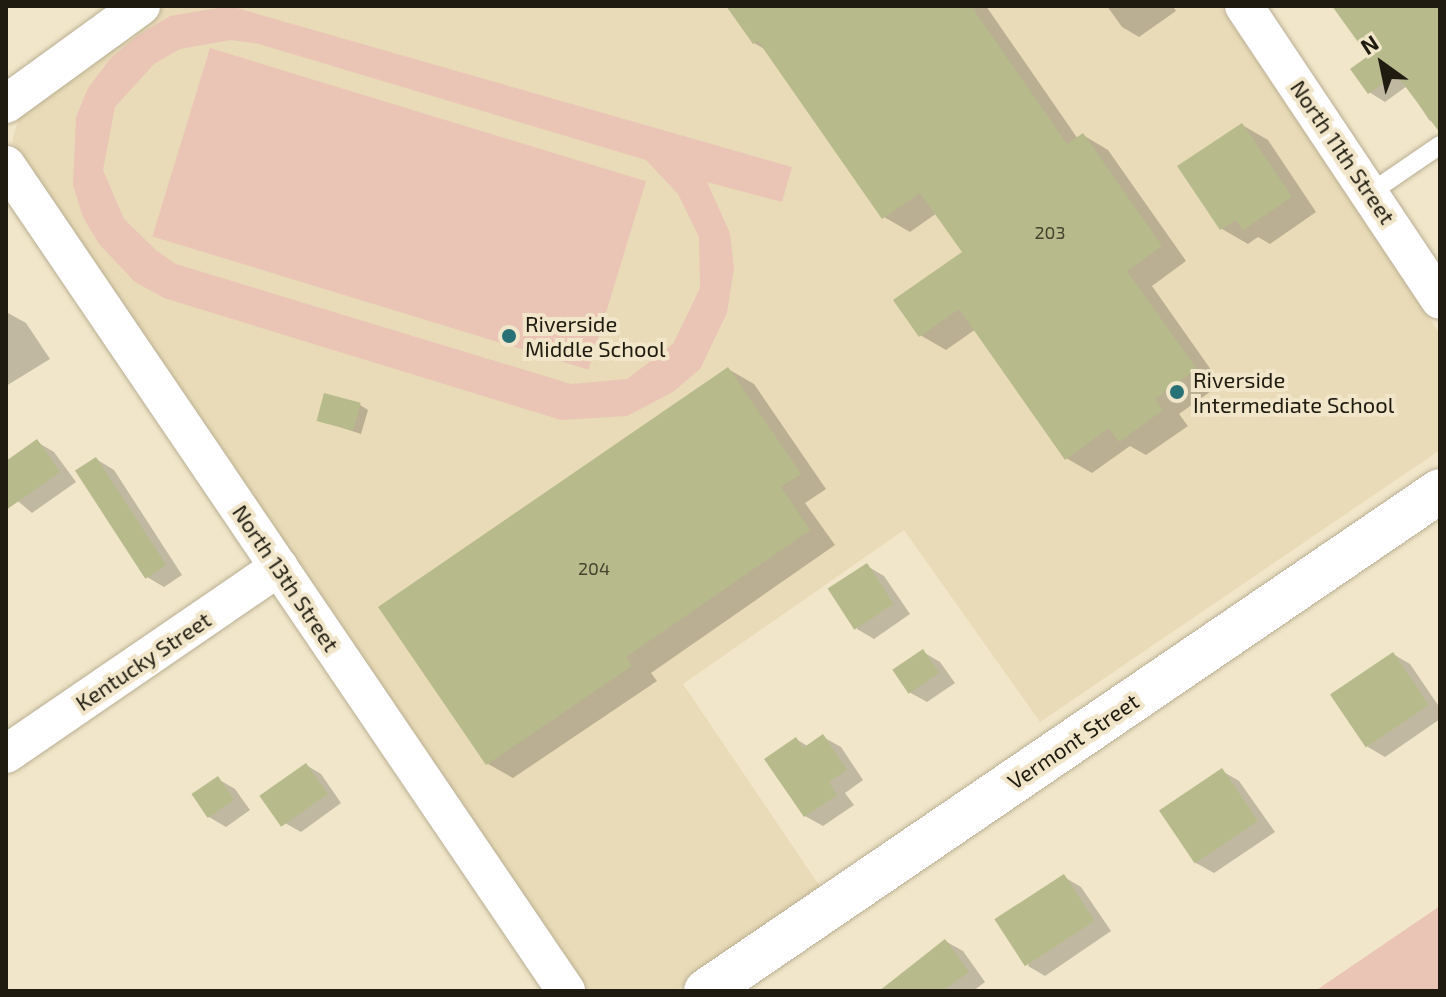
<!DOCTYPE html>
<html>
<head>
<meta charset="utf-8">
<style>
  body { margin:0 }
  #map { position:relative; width:1446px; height:997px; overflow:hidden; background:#f1e6c9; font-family:"Exo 2",sans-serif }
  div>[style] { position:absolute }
  .built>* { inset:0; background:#e9dbb7 }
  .green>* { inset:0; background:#eac5b6; transform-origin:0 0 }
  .shadow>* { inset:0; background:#0003 }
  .building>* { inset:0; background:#b7bb8b; transform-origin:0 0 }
  .roads { filter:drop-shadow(0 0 2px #b9af93) drop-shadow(0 0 2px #b9af93) }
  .service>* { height:18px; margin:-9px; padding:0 9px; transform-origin:9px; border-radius:9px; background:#fff }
  .minor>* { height:38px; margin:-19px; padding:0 19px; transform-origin:19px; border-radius:19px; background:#fff }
  .tertiary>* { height:44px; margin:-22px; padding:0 22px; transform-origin:22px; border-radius:22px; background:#fff }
  .dots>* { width:22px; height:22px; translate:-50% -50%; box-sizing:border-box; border:4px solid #f1e6c9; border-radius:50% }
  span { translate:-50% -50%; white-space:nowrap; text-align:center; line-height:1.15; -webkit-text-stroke:8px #f1e6c9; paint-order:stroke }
  .number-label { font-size:18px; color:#45432f }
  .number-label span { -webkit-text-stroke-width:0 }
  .street-label { font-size:22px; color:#1f1b10 }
  .poi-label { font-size:22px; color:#1f1b10 }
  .left { translate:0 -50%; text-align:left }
  .frame { position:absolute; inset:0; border:8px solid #1f1b10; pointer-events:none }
  .north { position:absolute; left:1342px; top:24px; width:80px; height:80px; -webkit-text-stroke:6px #f1e6c9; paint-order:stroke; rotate:327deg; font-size:22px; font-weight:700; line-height:32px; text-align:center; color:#1f1b10 }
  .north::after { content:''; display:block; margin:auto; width:28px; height:36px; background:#1f1b10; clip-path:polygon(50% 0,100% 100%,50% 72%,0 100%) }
</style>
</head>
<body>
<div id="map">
  <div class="built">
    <div style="clip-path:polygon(160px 6px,1220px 6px,1440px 334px,1440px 450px,1040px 722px,904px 530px,683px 684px,823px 891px,675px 991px,582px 991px,12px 142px,21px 109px)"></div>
  </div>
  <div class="green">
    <div style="clip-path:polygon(evenodd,230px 6px,792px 167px,782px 202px,707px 182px,730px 233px,734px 268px,727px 313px,700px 369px,673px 392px,627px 416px,561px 420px,164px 298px,135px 282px,99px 244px,83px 217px,73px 185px,76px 117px,88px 88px,110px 59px,137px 36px,170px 16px,230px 6px,231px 40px,259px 44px,646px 160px,678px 194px,699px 237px,700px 288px,673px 344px,627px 379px,571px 384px,176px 264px,157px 251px,124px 219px,103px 170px,115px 107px,154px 64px,180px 49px,231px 40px)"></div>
    <div style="left:210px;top:48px;width:456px;height:197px;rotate:17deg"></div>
    <div style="clip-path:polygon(1440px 906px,1440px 991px,1315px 991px)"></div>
  </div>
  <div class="shadow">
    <div style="clip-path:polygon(728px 6px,986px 6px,1078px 139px,1083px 135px,1108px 150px,1186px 261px,1152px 286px,1221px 384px,1179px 414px,1188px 426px,1146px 455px,1130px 446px,1092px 473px,1066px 458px,976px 329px,946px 350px,920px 335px,964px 253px,937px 213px,910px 232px,884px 217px,766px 50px,754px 43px)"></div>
    <div style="clip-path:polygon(1107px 6px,1173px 6px,1176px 11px,1139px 37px,1122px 27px)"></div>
    <div style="clip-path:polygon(1335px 6px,1440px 6px,1440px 127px,1429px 120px,1407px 86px,1385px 102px,1369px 92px,1371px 56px)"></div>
    <div style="clip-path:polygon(1242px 125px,1268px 140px,1316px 212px,1270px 244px,1258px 237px,1248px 244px,1222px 229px)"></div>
    <div style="clip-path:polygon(8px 313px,26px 323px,50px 359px,6px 386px)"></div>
    <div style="clip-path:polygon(728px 369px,754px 384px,826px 489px,805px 503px,835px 545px,651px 673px,657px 681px,513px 778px,488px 764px)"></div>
    <div style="clip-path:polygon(360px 405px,368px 410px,361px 434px,319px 420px)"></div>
    <div style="clip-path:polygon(37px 442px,54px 452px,76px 482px,32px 513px,6px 491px,6px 464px)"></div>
    <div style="clip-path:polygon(96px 459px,114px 470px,182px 575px,164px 587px,147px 577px)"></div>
    <div style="clip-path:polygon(867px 566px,884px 576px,910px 614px,874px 639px,857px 629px)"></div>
    <div style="clip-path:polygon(923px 652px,940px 662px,955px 683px,927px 702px,909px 692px)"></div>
    <div style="clip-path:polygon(1393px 654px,1410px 664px,1440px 708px,1440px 719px,1385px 757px,1368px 747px)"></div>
    <div style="clip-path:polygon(823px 737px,841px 747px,863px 780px,845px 793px,854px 805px,823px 826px,805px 816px,796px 739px,809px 747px)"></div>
    <div style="clip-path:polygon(306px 765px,321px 774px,341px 803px,301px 832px,285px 823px)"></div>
    <div style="clip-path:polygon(1222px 771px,1239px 781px,1275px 832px,1214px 873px,1196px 863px)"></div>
    <div style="clip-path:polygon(218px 779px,235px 789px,250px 810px,226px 827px,209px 817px)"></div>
    <div style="clip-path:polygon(1064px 877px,1081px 887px,1111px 931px,1045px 976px,1028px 966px)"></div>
    <div style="clip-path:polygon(945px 941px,963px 951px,985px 982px,973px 991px,880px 991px)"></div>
  </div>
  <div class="building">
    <div style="clip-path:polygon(726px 6px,971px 6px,1067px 144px,1083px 133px,1162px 246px,1127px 271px,1197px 369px,1155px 399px,1163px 410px,1119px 442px,1109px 428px,1065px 460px,959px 309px,919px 337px,893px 300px,962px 252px,920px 193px,882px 219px,758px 41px,753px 44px)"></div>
    <div style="clip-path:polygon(1332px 6px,1440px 6px,1440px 133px,1396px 74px,1368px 94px,1350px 69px,1368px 56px)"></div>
    <div style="clip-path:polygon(1242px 123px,1292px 197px,1243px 230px,1236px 220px,1220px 230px,1177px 166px)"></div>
    <div style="clip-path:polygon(728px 367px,801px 474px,781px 487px,810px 530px,626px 657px,632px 666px,486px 765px,378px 607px)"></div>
    <div style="left:324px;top:393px;width:38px;height:29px;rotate:15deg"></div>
    <div style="clip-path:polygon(37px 439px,60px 472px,6px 510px,6px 461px)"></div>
    <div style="left:96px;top:457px;width:129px;height:25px;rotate:57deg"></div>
    <div style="left:867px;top:563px;width:49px;height:47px;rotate:57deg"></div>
    <div style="left:923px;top:649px;width:29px;height:37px;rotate:56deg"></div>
    <div style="left:1393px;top:652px;width:64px;height:76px;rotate:56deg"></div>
    <div style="clip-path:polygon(823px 734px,847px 770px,829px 782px,837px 795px,804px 817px,764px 759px,796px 737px,803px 748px)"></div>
    <div style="left:306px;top:763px;width:38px;height:57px;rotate:55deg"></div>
    <div style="left:1222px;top:768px;width:64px;height:76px;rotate:56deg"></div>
    <div style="left:218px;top:776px;width:29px;height:32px;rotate:56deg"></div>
    <div style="left:1064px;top:874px;width:56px;height:83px;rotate:57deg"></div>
    <div style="clip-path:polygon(945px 939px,969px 972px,942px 991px,879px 991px)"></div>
  </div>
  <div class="roads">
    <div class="service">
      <div style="left:1370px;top:193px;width:85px;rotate:-34.4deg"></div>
    </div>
    <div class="minor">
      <div style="left:1244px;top:6px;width:353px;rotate:56.3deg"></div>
      <div style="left:6px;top:104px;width:167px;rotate:-36deg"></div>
      <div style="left:6px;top:165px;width:998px;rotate:55.86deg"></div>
      <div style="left:6px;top:754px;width:331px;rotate:-34.4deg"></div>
    </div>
    <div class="tertiary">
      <div style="left:706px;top:991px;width:888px;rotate:-34.26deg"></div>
    </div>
  </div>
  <div class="dots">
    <div style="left:509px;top:336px;background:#277177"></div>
    <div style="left:1177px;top:392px;background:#277177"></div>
  </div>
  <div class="number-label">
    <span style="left:1050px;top:232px">203</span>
    <span style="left:594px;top:568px">204</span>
  </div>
  <div class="street-label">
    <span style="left:1343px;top:152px;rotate:56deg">North 11th Street</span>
    <span style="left:286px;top:578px;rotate:56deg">North 13th Street</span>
    <span style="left:143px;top:661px;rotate:-34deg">Kentucky Street</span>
    <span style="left:1073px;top:741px;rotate:-34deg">Vermont Street</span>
  </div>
  <div class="poi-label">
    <span class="left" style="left:525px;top:336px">Riverside<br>Middle School</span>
    <span class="left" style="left:1193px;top:392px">Riverside<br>Intermediate School</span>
  </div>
  <div class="frame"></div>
  <div class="north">N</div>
</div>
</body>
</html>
